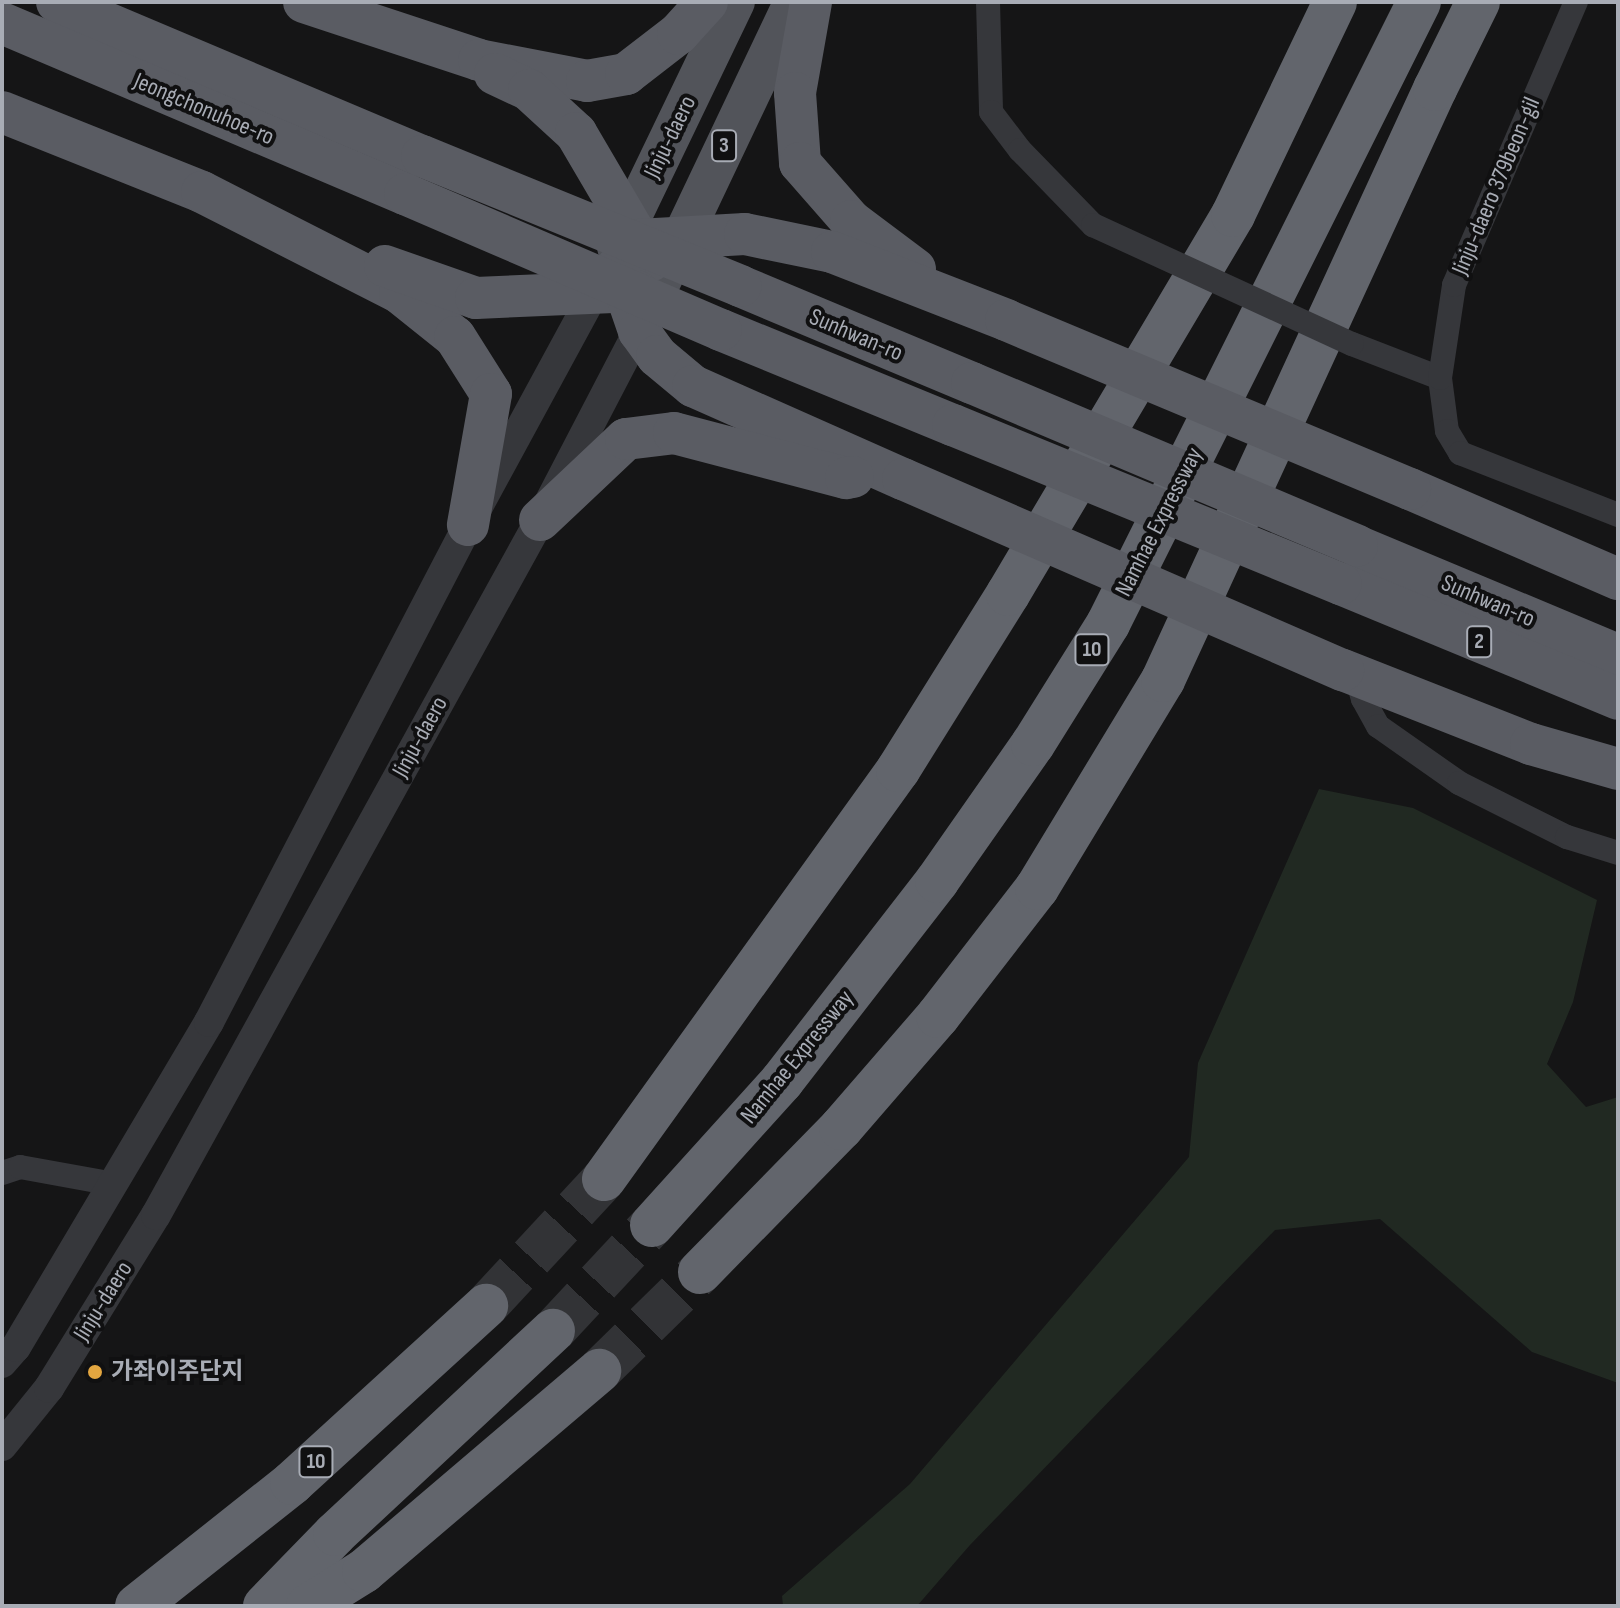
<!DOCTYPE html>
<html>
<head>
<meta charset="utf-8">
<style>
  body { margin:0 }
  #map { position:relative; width:1620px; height:1608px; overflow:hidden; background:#151516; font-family:"Sofia Sans Condensed","Noto Sans KR",sans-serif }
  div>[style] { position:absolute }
  .green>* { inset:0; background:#212922 }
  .motorway-tunnel>* { height:44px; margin-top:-22px; transform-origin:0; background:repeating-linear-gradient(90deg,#323336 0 44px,transparent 0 66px) }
  .minor>* { height:24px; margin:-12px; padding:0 12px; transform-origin:12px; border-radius:12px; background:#36373b }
  .tertiary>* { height:30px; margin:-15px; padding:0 15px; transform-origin:15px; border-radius:15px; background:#36373b }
  .primary>* { height:40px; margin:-20px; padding:0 20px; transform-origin:20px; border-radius:20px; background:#52545a }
  .trunk>* { height:42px; margin:-21px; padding:0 21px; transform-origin:21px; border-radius:21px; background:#5a5c63 }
  .motorway>* { height:44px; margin:-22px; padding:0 22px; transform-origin:22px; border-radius:22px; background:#62656c }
  .minor-bridge>* { height:24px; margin:-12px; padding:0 12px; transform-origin:12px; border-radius:12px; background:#36373b }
  .trunk-bridge>* { height:42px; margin:-21px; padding:0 21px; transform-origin:21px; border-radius:21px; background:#5a5c63 }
  .dots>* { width:22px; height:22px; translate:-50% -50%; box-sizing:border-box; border:4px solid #101011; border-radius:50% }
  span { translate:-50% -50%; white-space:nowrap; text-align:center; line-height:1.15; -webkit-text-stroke:8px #101011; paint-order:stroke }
  .shield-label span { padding:2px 6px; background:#101011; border:2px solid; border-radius:6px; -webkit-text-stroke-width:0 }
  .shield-label { font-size:22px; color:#a8acb5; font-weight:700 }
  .street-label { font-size:24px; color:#a8acb5 }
  .poi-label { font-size:24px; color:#a8acb5; font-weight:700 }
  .left { translate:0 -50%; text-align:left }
  .frame { position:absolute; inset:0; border:4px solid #a8acb5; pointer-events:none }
</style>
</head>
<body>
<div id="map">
  <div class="green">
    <div style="clip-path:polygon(1319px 789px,1413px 808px,1597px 900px,1573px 1002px,1547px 1064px,1586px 1107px,1618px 1097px,1618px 1383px,1532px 1352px,1380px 1219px,1275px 1230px,970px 1545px,917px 1606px,783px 1606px,782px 1596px,910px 1484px,1189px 1157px,1198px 1063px)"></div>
  </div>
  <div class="motorway-tunnel">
    <div style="left:486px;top:1306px;width:173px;rotate:-47.1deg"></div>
    <div style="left:553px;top:1331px;width:145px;rotate:-47deg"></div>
    <div style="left:599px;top:1371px;width:141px;rotate:-44.4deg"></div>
  </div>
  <div class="minor">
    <div style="left:988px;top:2px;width:110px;rotate:88.4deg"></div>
    <div style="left:991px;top:112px;width:48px;rotate:52.7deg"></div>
    <div style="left:1020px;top:150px;width:105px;rotate:45.8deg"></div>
    <div style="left:1352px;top:344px;width:94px;rotate:21.1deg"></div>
    <div style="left:1440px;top:378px;width:53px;rotate:82.5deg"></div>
    <div style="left:1447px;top:431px;width:26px;rotate:59deg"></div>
    <div style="left:1460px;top:453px;width:170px;rotate:21.4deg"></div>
    <div style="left:1440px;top:378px;width:94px;rotate:-81.4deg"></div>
    <div style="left:1454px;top:285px;width:308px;rotate:-66.7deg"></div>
    <div style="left:1356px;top:675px;width:25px;rotate:74deg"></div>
    <div style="left:1363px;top:699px;width:31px;rotate:61deg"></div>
    <div style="left:1378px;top:726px;width:99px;rotate:35.1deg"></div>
    <div style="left:1459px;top:783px;width:121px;rotate:26.6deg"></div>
    <div style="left:1567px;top:837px;width:53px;rotate:17.4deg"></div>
    <div style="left:2px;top:1173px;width:19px;rotate:-18deg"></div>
    <div style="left:20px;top:1167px;width:96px;rotate:10.3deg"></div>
  </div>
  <div class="tertiary">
    <div style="left:2px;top:1363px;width:21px;rotate:-49deg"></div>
    <div style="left:16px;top:1347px;width:378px;rotate:-59.3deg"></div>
    <div style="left:209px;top:1022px;width:560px;rotate:-62.47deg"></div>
    <div style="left:468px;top:525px;width:281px;rotate:-61.5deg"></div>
    <div style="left:2px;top:1446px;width:75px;rotate:-51deg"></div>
    <div style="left:49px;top:1388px;width:203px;rotate:-58.3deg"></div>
    <div style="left:156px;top:1215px;width:794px;rotate:-61.08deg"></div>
    <div style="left:540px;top:520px;width:230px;rotate:-62.5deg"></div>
  </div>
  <div class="primary">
    <div style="left:617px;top:247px;width:272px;rotate:-64.3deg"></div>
    <div style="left:657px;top:290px;width:319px;rotate:-64.6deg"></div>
  </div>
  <div class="trunk">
    <div style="left:57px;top:2px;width:396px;rotate:22.9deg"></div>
    <div style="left:304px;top:2px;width:184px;rotate:18.3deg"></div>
    <div style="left:479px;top:60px;width:110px;rotate:11deg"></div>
    <div style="left:587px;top:81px;width:40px;rotate:-10deg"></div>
    <div style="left:626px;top:74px;width:66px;rotate:-37.6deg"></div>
    <div style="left:678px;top:34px;width:43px;rotate:-47.8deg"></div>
    <div style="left:811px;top:2px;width:92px;rotate:100deg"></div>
    <div style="left:795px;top:93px;width:70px;rotate:85.9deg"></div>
    <div style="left:800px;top:163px;width:77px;rotate:48.7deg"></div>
    <div style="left:851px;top:221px;width:80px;rotate:36.9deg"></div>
    <div style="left:2px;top:23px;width:438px;rotate:23deg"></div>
    <div style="left:495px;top:74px;width:38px;rotate:25deg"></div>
    <div style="left:529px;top:90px;width:64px;rotate:42.5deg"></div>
    <div style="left:576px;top:133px;width:148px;rotate:59.6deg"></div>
    <div style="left:2px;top:112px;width:215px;rotate:21.8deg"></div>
    <div style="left:202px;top:192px;width:222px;rotate:27deg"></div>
    <div style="left:400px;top:293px;width:70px;rotate:38.7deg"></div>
    <div style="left:455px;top:337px;width:67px;rotate:57.7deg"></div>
    <div style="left:491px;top:394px;width:133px;rotate:100deg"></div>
    <div style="left:620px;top:241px;width:125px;rotate:-3.2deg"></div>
    <div style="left:745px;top:234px;width:89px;rotate:11.7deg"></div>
    <div style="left:832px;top:252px;width:187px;rotate:21.3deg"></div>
    <div style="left:385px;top:266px;width:96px;rotate:19.4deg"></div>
    <div style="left:476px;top:298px;width:161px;rotate:-2.5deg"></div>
    <div style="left:617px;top:267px;width:68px;rotate:71deg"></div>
    <div style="left:639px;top:331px;width:31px;rotate:54deg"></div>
    <div style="left:657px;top:356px;width:47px;rotate:39.8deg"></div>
    <div style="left:693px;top:386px;width:230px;rotate:23.9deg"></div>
    <div style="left:740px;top:286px;width:251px;rotate:22.7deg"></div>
    <div style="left:721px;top:330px;width:251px;rotate:22.3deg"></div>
    <div style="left:1410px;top:489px;width:227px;rotate:23.4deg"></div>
    <div style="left:540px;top:520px;width:118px;rotate:-43.3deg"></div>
    <div style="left:626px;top:439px;width:48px;rotate:-7.1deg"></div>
    <div style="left:674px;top:433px;width:178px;rotate:14.7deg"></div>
    <div style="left:846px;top:478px;width:7px;rotate:-8deg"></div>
    <div style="left:1357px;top:546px;width:283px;rotate:22.7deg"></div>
    <div style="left:1341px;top:584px;width:300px;rotate:22.5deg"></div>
    <div style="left:1343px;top:670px;width:202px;rotate:21.5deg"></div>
    <div style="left:1531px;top:744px;width:91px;rotate:16deg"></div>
  </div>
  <div class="motorway">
    <div style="left:604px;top:1179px;width:504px;rotate:-54.29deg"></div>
    <div style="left:898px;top:770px;width:208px;rotate:-58deg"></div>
    <div style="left:1008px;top:594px;width:441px;rotate:-59.3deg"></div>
    <div style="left:1233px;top:215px;width:236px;rotate:-64.4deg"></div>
    <div style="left:652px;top:1225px;width:194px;rotate:-47.9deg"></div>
    <div style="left:782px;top:1081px;width:253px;rotate:-52.2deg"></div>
    <div style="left:937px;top:881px;width:167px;rotate:-55deg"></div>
    <div style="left:1033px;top:744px;width:142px;rotate:-58deg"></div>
    <div style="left:1108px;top:624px;width:695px;rotate:-63.43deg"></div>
    <div style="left:700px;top:1272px;width:202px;rotate:-45.6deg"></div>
    <div style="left:841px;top:1128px;width:148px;rotate:-49.1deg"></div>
    <div style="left:938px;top:1016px;width:162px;rotate:-52.3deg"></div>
    <div style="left:1037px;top:888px;width:243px;rotate:-58.8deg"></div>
    <div style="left:1163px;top:680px;width:651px;rotate:-65.29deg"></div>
    <div style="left:1435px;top:89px;width:97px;rotate:-63.7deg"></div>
    <div style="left:137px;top:1606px;width:198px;rotate:-38.4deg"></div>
    <div style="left:292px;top:1483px;width:263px;rotate:-42.4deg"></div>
    <div style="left:265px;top:1606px;width:100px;rotate:-45.8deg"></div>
    <div style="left:335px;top:1534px;width:298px;rotate:-43deg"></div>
    <div style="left:308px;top:1606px;width:66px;rotate:-32deg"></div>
    <div style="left:364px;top:1571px;width:309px;rotate:-40.4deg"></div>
  </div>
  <div class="minor-bridge">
    <div style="left:1093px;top:225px;width:285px;rotate:24.7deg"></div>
  </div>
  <div class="trunk-bridge">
    <div style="left:422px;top:156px;width:344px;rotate:22.2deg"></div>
    <div style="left:405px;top:194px;width:344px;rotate:23.3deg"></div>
    <div style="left:1006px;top:320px;width:438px;rotate:22.7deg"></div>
    <div style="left:972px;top:383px;width:418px;rotate:22.9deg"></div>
    <div style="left:953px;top:425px;width:419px;rotate:22.3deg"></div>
    <div style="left:903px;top:479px;width:480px;rotate:23.5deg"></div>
  </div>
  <div class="dots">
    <div style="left:95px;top:1372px;background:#e3a640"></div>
  </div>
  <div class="shield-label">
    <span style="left:724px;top:146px">3</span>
    <span style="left:1479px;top:642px">2</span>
    <span style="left:1092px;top:650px">10</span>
    <span style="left:316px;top:1462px">10</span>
  </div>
  <div class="street-label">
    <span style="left:204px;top:109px;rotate:23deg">Jeongchonuhoe-ro</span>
    <span style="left:670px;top:137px;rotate:-64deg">Jinju-daero</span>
    <span style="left:1496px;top:186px;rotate:-67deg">Jinju-daero 379beon-gil</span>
    <span style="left:856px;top:335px;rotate:23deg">Sunhwan-ro</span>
    <span style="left:1159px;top:522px;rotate:-63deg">Namhae Expressway</span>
    <span style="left:1488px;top:601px;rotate:23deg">Sunhwan-ro</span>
    <span style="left:420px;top:737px;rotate:-61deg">Jinju-daero</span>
    <span style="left:797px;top:1057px;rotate:-51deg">Namhae Expressway</span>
    <span style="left:103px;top:1301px;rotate:-58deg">Jinju-daero</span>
  </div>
  <div class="poi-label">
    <span class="left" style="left:111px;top:1372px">가좌이주단지</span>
  </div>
  <div class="frame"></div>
</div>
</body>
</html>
